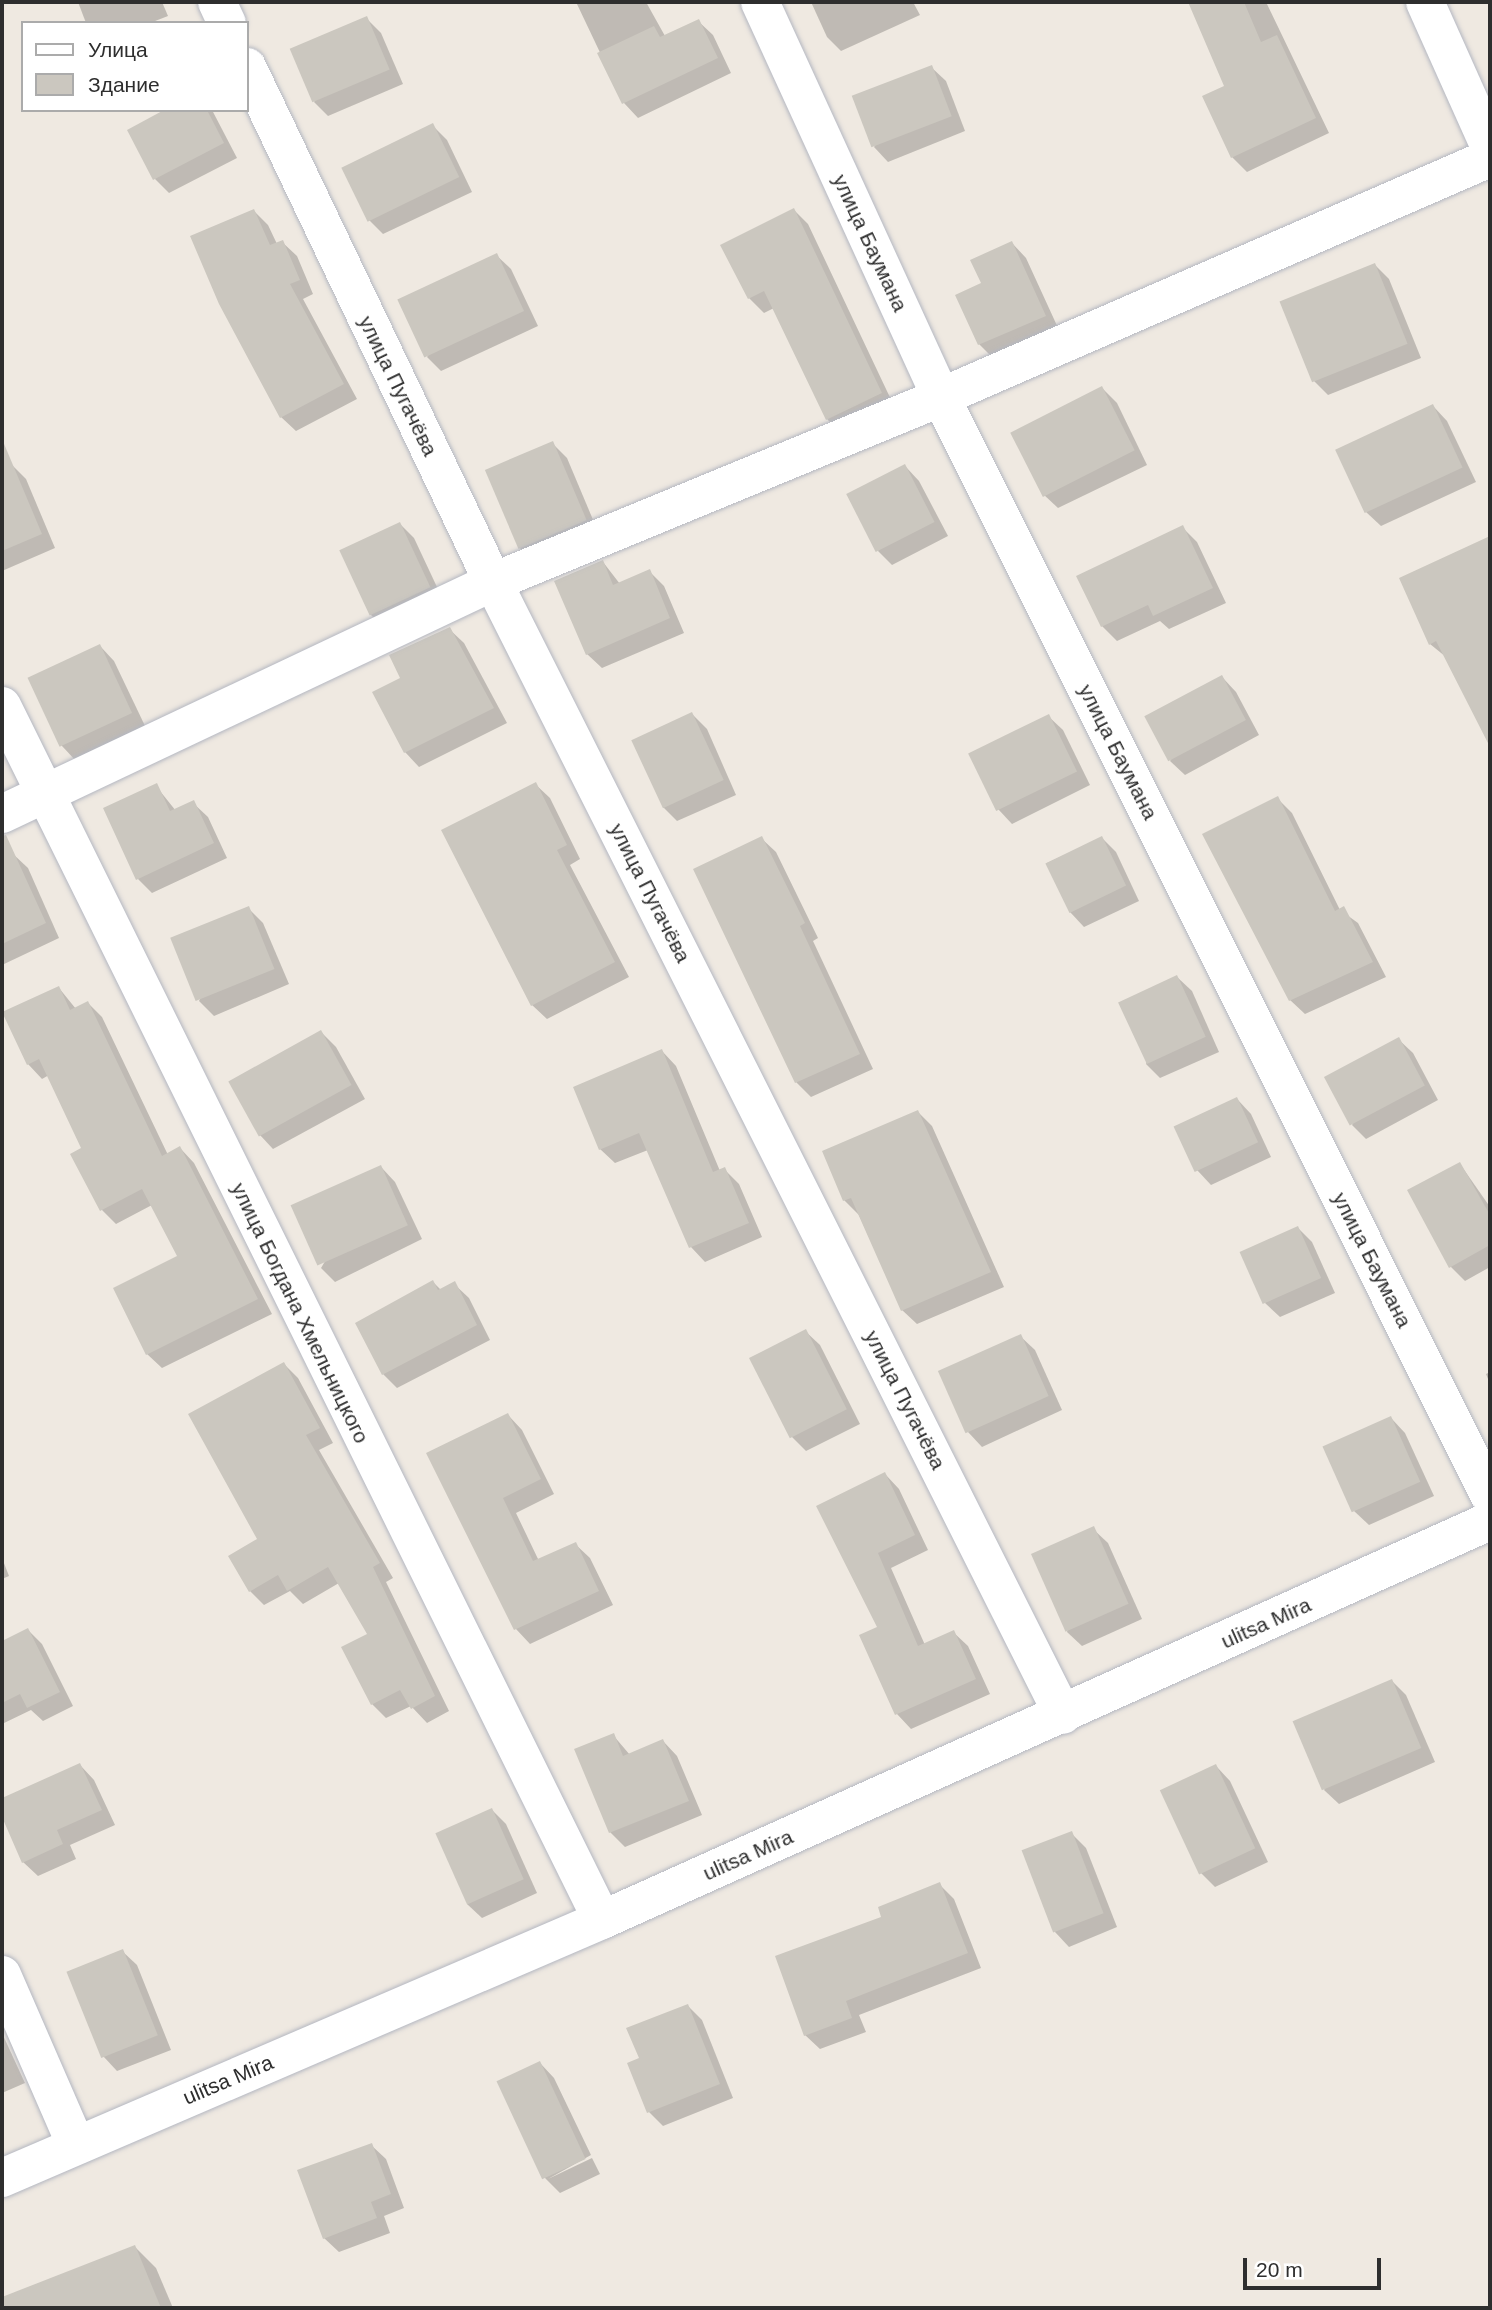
<!DOCTYPE html>
<html>
<head>
<meta charset="utf-8">
<style>
  body { margin:0 }
  #map { position:relative; width:1492px; height:2310px; overflow:hidden; background:#efe9e1; font-family:Arial,sans-serif }
  div>[style] { position:absolute }
  .shadow>* { inset:0; background:#0003 }
  .building>* { inset:0; background:#cbc7bf; transform-origin:0 0 }
  .roads { filter:drop-shadow(0 0 2px #b4b7c1) drop-shadow(0 0 2px #b4b7c1) }
  .minor>* { height:38px; margin:-19px; padding:0 19px; transform-origin:19px; border-radius:19px; background:#fff }
  span { translate:-50% -50%; white-space:nowrap; text-align:center; line-height:1.15; -webkit-text-stroke:6px #fff; paint-order:stroke }
  .street-label { font-size:21px; color:#2e2e2e }
  .frame { position:absolute; inset:0; border:4px solid #2e2e2e; pointer-events:none }
  .legend { position:absolute; left:21px; top:21px; width:228px; height:91px; box-sizing:border-box; background:#fff; border:2px solid #ababab; margin:0; padding:9px 12px; list-style:none; font-size:21px; color:#2e2e2e }
  .legend li { display:flex; align-items:center; gap:14px; height:35px }
  .legend b { width:35px; border:2px solid #ababab }
  .scale { position:absolute; left:1243px; top:2258px; width:138px; height:32px; box-sizing:border-box; border:4px solid #2e2e2e; border-top:0; padding-left:9px; font-size:21px; line-height:24px; white-space:nowrap; color:#2e2e2e; -webkit-text-stroke:5px #fff; paint-order:stroke }
</style>
</head>
<body>
<div id="map">
  <div class="shadow">
    <div style="clip-path:polygon(78px 2px,162px 2px,168px 16px,150px 23px,86px 23px)"></div>
    <div style="clip-path:polygon(576px 2px,646px 2px,665px 36px,698px 21px,713px 35px,731px 73px,638px 118px,624px 103px)"></div>
    <div style="clip-path:polygon(811px 2px,913px 2px,920px 15px,841px 51px,827px 37px)"></div>
    <div style="clip-path:polygon(1190px 2px,1266px 2px,1329px 133px,1247px 172px,1232px 157px,1226px 87px)"></div>
    <div style="clip-path:polygon(366px 18px,381px 33px,403px 84px,328px 116px,314px 102px)"></div>
    <div style="clip-path:polygon(931px 67px,946px 81px,965px 131px,888px 162px,874px 147px)"></div>
    <div style="clip-path:polygon(168px 110px,212px 110px,237px 158px,169px 193px,155px 179px)"></div>
    <div style="clip-path:polygon(432px 125px,447px 140px,472px 192px,383px 234px,369px 220px)"></div>
    <div style="clip-path:polygon(794px 210px,808px 224px,895px 408px,841px 434px,827px 419px,774px 308px,764px 313px,749px 298px)"></div>
    <div style="clip-path:polygon(254px 211px,268px 225px,277px 244px,282px 242px,297px 256px,313px 294px,303px 299px,357px 399px,296px 431px,281px 417px)"></div>
    <div style="clip-path:polygon(1012px 243px,1026px 258px,1059px 330px,994px 359px,979px 344px,957px 296px,984px 284px)"></div>
    <div style="clip-path:polygon(496px 255px,511px 269px,538px 326px,441px 371px,427px 357px)"></div>
    <div style="clip-path:polygon(1375px 265px,1389px 279px,1421px 358px,1328px 395px,1314px 381px)"></div>
    <div style="clip-path:polygon(1102px 388px,1117px 403px,1147px 465px,1058px 508px,1043px 494px)"></div>
    <div style="clip-path:polygon(1433px 406px,1447px 421px,1476px 482px,1381px 526px,1366px 512px)"></div>
    <div style="clip-path:polygon(553px 444px,567px 458px,599px 534px,533px 562px,519px 547px,487px 471px)"></div>
    <div style="clip-path:polygon(11px 464px,26px 479px,55px 548px,2px 571px,2px 468px)"></div>
    <div style="clip-path:polygon(905px 466px,919px 481px,948px 536px,892px 565px,878px 551px)"></div>
    <div style="clip-path:polygon(400px 524px,414px 538px,444px 602px,386px 629px,371px 615px)"></div>
    <div style="clip-path:polygon(1182px 527px,1197px 542px,1226px 603px,1169px 629px,1160px 621px,1117px 641px,1102px 626px,1078px 576px)"></div>
    <div style="clip-path:polygon(1490px 538px,1490px 743px,1446px 657px,1430px 644px,1401px 579px)"></div>
    <div style="clip-path:polygon(603px 562px,620px 584px,649px 571px,664px 586px,684px 633px,602px 668px,587px 654px)"></div>
    <div style="clip-path:polygon(449px 629px,464px 643px,507px 723px,419px 767px,405px 752px,402px 679px)"></div>
    <div style="clip-path:polygon(100px 646px,114px 661px,146px 728px,76px 761px,62px 746px,30px 679px)"></div>
    <div style="clip-path:polygon(1222px 677px,1236px 692px,1259px 735px,1185px 775px,1170px 761px)"></div>
    <div style="clip-path:polygon(692px 714px,707px 729px,736px 795px,677px 821px,663px 807px)"></div>
    <div style="clip-path:polygon(1048px 716px,1063px 730px,1090px 785px,1012px 824px,998px 809px,971px 754px)"></div>
    <div style="clip-path:polygon(535px 784px,550px 798px,580px 859px,570px 865px,629px 977px,547px 1019px,532px 1005px)"></div>
    <div style="clip-path:polygon(156px 786px,176px 811px,193px 803px,208px 817px,227px 858px,152px 893px,138px 879px)"></div>
    <div style="clip-path:polygon(1277px 798px,1292px 813px,1340px 910px,1358px 923px,1386px 977px,1305px 1014px,1290px 1000px)"></div>
    <div style="clip-path:polygon(761px 838px,776px 852px,818px 938px,813px 941px,873px 1069px,811px 1097px,796px 1082px,695px 870px)"></div>
    <div style="clip-path:polygon(1102px 838px,1116px 852px,1139px 901px,1084px 927px,1070px 912px,1047px 863px)"></div>
    <div style="clip-path:polygon(13px 854px,28px 868px,59px 938px,2px 965px,2px 859px)"></div>
    <div style="clip-path:polygon(248px 908px,263px 923px,289px 984px,214px 1016px,199px 1001px)"></div>
    <div style="clip-path:polygon(1177px 977px,1192px 991px,1219px 1052px,1160px 1078px,1146px 1064px)"></div>
    <div style="clip-path:polygon(59px 988px,76px 1009px,88px 1003px,102px 1017px,168px 1155px,180px 1148px,194px 1163px,272px 1314px,162px 1368px,147px 1354px,180px 1257px,152px 1205px,116px 1224px,102px 1210px,84px 1149px,49px 1075px,42px 1079px,28px 1064px)"></div>
    <div style="clip-path:polygon(321px 1032px,336px 1047px,365px 1099px,273px 1149px,259px 1134px)"></div>
    <div style="clip-path:polygon(1398px 1039px,1413px 1053px,1438px 1100px,1366px 1139px,1352px 1125px)"></div>
    <div style="clip-path:polygon(662px 1051px,676px 1066px,720px 1171px,724px 1169px,739px 1184px,762px 1237px,705px 1262px,691px 1247px,648px 1150px,615px 1163px,600px 1149px)"></div>
    <div style="clip-path:polygon(1237px 1099px,1251px 1114px,1271px 1157px,1211px 1185px,1197px 1170px,1176px 1128px)"></div>
    <div style="clip-path:polygon(918px 1112px,932px 1126px,1004px 1287px,917px 1324px,902px 1310px,859px 1215px,844px 1200px)"></div>
    <div style="clip-path:polygon(1460px 1164px,1490px 1207px,1490px 1267px,1465px 1281px,1451px 1267px)"></div>
    <div style="clip-path:polygon(381px 1167px,395px 1182px,422px 1239px,335px 1282px,321px 1268px)"></div>
    <div style="clip-path:polygon(1298px 1228px,1312px 1242px,1335px 1293px,1280px 1317px,1265px 1303px)"></div>
    <div style="clip-path:polygon(433px 1282px,441px 1290px,454px 1284px,469px 1298px,490px 1340px,397px 1388px,383px 1374px)"></div>
    <div style="clip-path:polygon(805px 1331px,820px 1345px,860px 1424px,806px 1451px,791px 1436px)"></div>
    <div style="clip-path:polygon(1020px 1336px,1035px 1350px,1062px 1410px,982px 1447px,968px 1432px)"></div>
    <div style="clip-path:polygon(284px 1364px,298px 1378px,333px 1443px,319px 1450px,393px 1578px,386px 1582px,449px 1711px,427px 1723px,411px 1706px,386px 1718px,372px 1704px,369px 1635px,339px 1583px,303px 1604px,290px 1591px,264px 1605px,250px 1591px)"></div>
    <div style="clip-path:polygon(1490px 1372px,1490px 1384px,1486px 1374px)"></div>
    <div style="clip-path:polygon(508px 1415px,522px 1430px,554px 1494px,516px 1513px,539px 1561px,575px 1544px,590px 1558px,613px 1605px,530px 1644px,516px 1629px,429px 1454px)"></div>
    <div style="clip-path:polygon(1391px 1418px,1405px 1433px,1434px 1496px,1369px 1525px,1354px 1511px)"></div>
    <div style="clip-path:polygon(885px 1474px,899px 1489px,928px 1550px,891px 1568px,925px 1645px,953px 1632px,968px 1646px,990px 1694px,911px 1729px,897px 1714px,879px 1628px,819px 1507px)"></div>
    <div style="clip-path:polygon(1093px 1529px,1108px 1543px,1142px 1619px,1082px 1646px,1067px 1632px)"></div>
    <div style="clip-path:polygon(2px 1558px,9px 1576px,2px 1579px)"></div>
    <div style="clip-path:polygon(28px 1630px,42px 1644px,73px 1706px,43px 1721px,31px 1710px,2px 1724px,2px 1643px)"></div>
    <div style="clip-path:polygon(1392px 1681px,1406px 1695px,1435px 1762px,1339px 1804px,1324px 1790px)"></div>
    <div style="clip-path:polygon(613px 1735px,630px 1755px,663px 1741px,677px 1756px,702px 1815px,625px 1847px,610px 1832px)"></div>
    <div style="clip-path:polygon(80px 1765px,94px 1780px,115px 1825px,70px 1845px,76px 1859px,38px 1876px,23px 1862px,2px 1813px,2px 1800px)"></div>
    <div style="clip-path:polygon(1216px 1766px,1230px 1781px,1268px 1862px,1215px 1887px,1200px 1872px)"></div>
    <div style="clip-path:polygon(492px 1810px,506px 1824px,537px 1893px,482px 1918px,467px 1904px)"></div>
    <div style="clip-path:polygon(1071px 1833px,1086px 1848px,1117px 1927px,1069px 1947px,1055px 1932px)"></div>
    <div style="clip-path:polygon(940px 1885px,954px 1899px,981px 1968px,859px 2015px,866px 2032px,820px 2049px,805px 2035px)"></div>
    <div style="clip-path:polygon(122px 1951px,137px 1965px,171px 2050px,117px 2071px,103px 2056px,68px 1973px)"></div>
    <div style="clip-path:polygon(688px 2006px,702px 2020px,733px 2098px,663px 2126px,649px 2112px,641px 2059px)"></div>
    <div style="clip-path:polygon(2px 2033px,25px 2083px,2px 2093px)"></div>
    <div style="clip-path:polygon(540px 2063px,554px 2078px,591px 2155px,548px 2179px,592px 2158px,600px 2174px,560px 2193px,545px 2178px)"></div>
    <div style="clip-path:polygon(371px 2145px,386px 2159px,404px 2208px,384px 2216px,390px 2233px,339px 2252px,324px 2238px)"></div>
    <div style="clip-path:polygon(135px 2247px,156px 2268px,173px 2308px,11px 2308px,7px 2297px)"></div>
  </div>
  <div class="building">
    <div style="clip-path:polygon(1188px 2px,1244px 2px,1261px 42px,1277px 35px,1316px 118px,1231px 158px,1202px 96px,1224px 86px)"></div>
    <div style="left:367px;top:16px;width:58px;height:84px;rotate:67deg"></div>
    <div style="clip-path:polygon(699px 19px,718px 58px,622px 104px,597px 53px,654px 26px,660px 37px)"></div>
    <div style="left:932px;top:65px;width:55px;height:86px;rotate:69deg"></div>
    <div style="clip-path:polygon(164px 110px,207px 110px,224px 143px,153px 180px,127px 130px)"></div>
    <div style="left:433px;top:123px;width:60px;height:102px;rotate:64deg"></div>
    <div style="clip-path:polygon(794px 208px,882px 393px,826px 420px,764px 291px,748px 299px,720px 245px)"></div>
    <div style="clip-path:polygon(254px 209px,270px 245px,283px 240px,300px 280px,290px 284px,344px 384px,280px 418px,219px 304px,190px 236px)"></div>
    <div style="clip-path:polygon(1012px 241px,1046px 316px,978px 345px,955px 295px,981px 283px,970px 260px)"></div>
    <div style="left:497px;top:253px;width:64px;height:110px;rotate:65deg"></div>
    <div style="left:1375px;top:263px;width:87px;height:103px;rotate:68deg"></div>
    <div style="left:1102px;top:386px;width:72px;height:103px;rotate:63deg"></div>
    <div style="left:1433px;top:404px;width:70px;height:108px;rotate:65deg"></div>
    <div style="clip-path:polygon(2px 439px,42px 534px,2px 551px)"></div>
    <div style="left:553px;top:441px;width:86px;height:74px;rotate:67deg"></div>
    <div style="left:905px;top:464px;width:65px;height:66px;rotate:63deg"></div>
    <div style="left:400px;top:522px;width:72px;height:67px;rotate:65deg"></div>
    <div style="clip-path:polygon(1183px 525px,1213px 588px,1153px 616px,1148px 605px,1101px 627px,1076px 576px)"></div>
    <div style="clip-path:polygon(1490px 536px,1490px 747px,1436px 641px,1429px 645px,1399px 578px)"></div>
    <div style="clip-path:polygon(603px 560px,613px 585px,650px 569px,670px 618px,586px 655px,554px 581px)"></div>
    <div style="clip-path:polygon(450px 627px,494px 708px,404px 753px,372px 692px,400px 678px,389px 655px)"></div>
    <div style="left:100px;top:644px;width:76px;height:80px;rotate:65deg"></div>
    <div style="left:1222px;top:675px;width:51px;height:88px;rotate:62deg"></div>
    <div style="left:692px;top:712px;width:75px;height:67px;rotate:65deg"></div>
    <div style="left:1049px;top:714px;width:64px;height:90px;rotate:64deg"></div>
    <div style="clip-path:polygon(536px 782px,567px 845px,557px 850px,615px 962px,531px 1006px,441px 830px)"></div>
    <div style="clip-path:polygon(157px 783px,170px 811px,194px 800px,214px 843px,136px 880px,103px 808px)"></div>
    <div style="clip-path:polygon(1278px 796px,1335px 911px,1344px 906px,1373px 962px,1289px 1001px,1202px 834px)"></div>
    <div style="clip-path:polygon(6px 835px,46px 923px,2px 944px,2px 836px)"></div>
    <div style="clip-path:polygon(762px 836px,805px 923px,800px 926px,860px 1054px,795px 1083px,693px 869px)"></div>
    <div style="left:1102px;top:836px;width:55px;height:63px;rotate:64deg"></div>
    <div style="left:249px;top:906px;width:68px;height:85px;rotate:68deg"></div>
    <div style="left:1177px;top:975px;width:68px;height:65px;rotate:65deg"></div>
    <div style="clip-path:polygon(59px 986px,70px 1010px,88px 1001px,162px 1156px,180px 1146px,258px 1299px,146px 1355px,113px 1288px,177px 1256px,142px 1189px,100px 1211px,70px 1154px,81px 1148px,39px 1059px,27px 1065px,2px 1012px)"></div>
    <div style="left:321px;top:1030px;width:63px;height:106px;rotate:61deg"></div>
    <div style="left:1399px;top:1037px;width:55px;height:85px;rotate:62deg"></div>
    <div style="clip-path:polygon(662px 1049px,713px 1172px,725px 1167px,749px 1223px,689px 1248px,639px 1133px,599px 1150px,573px 1087px)"></div>
    <div style="left:1237px;top:1097px;width:50px;height:70px;rotate:65deg"></div>
    <div style="clip-path:polygon(918px 1110px,991px 1272px,901px 1311px,851px 1198px,843px 1201px,822px 1151px)"></div>
    <div style="clip-path:polygon(1460px 1162px,1490px 1215px,1490px 1245px,1449px 1268px,1407px 1190px)"></div>
    <div style="left:381px;top:1165px;width:66px;height:99px;rotate:66deg"></div>
    <div style="left:1298px;top:1226px;width:57px;height:64px;rotate:66deg"></div>
    <div style="clip-path:polygon(433px 1280px,438px 1290px,455px 1281px,477px 1325px,382px 1375px,355px 1323px)"></div>
    <div style="left:806px;top:1329px;width:90px;height:64px;rotate:63deg"></div>
    <div style="left:1021px;top:1334px;width:68px;height:91px;rotate:66deg"></div>
    <div style="clip-path:polygon(284px 1362px,320px 1428px,306px 1435px,380px 1563px,373px 1567px,435px 1696px,411px 1709px,400px 1690px,371px 1705px,341px 1647px,367px 1634px,328px 1567px,287px 1591px,278px 1575px,249px 1592px,228px 1556px,257px 1539px,188px 1414px)"></div>
    <div style="clip-path:polygon(508px 1413px,541px 1479px,503px 1498px,533px 1561px,576px 1542px,599px 1591px,514px 1630px,426px 1453px)"></div>
    <div style="left:1391px;top:1416px;width:72px;height:75px;rotate:66deg"></div>
    <div style="clip-path:polygon(885px 1472px,915px 1535px,878px 1553px,918px 1646px,954px 1630px,976px 1679px,895px 1715px,859px 1635px,877px 1627px,816px 1506px)"></div>
    <div style="left:1094px;top:1526px;width:85px;height:69px;rotate:66deg"></div>
    <div style="clip-path:polygon(28px 1628px,60px 1692px,27px 1708px,20px 1694px,2px 1703px,2px 1641px)"></div>
    <div style="left:1392px;top:1679px;width:75px;height:108px;rotate:67deg"></div>
    <div style="clip-path:polygon(614px 1733px,623px 1756px,663px 1739px,689px 1801px,609px 1833px,574px 1749px)"></div>
    <div style="clip-path:polygon(80px 1763px,102px 1810px,57px 1830px,63px 1844px,22px 1863px,2px 1817px,2px 1798px)"></div>
    <div style="left:1216px;top:1764px;width:93px;height:62px;rotate:65deg"></div>
    <div style="left:492px;top:1808px;width:78px;height:62px;rotate:66deg"></div>
    <div style="left:1072px;top:1831px;width:88px;height:54px;rotate:69deg"></div>
    <div style="clip-path:polygon(940px 1882px,968px 1953px,846px 2001px,852px 2018px,804px 2036px,775px 1956px,881px 1917px,878px 1907px)"></div>
    <div style="left:123px;top:1949px;width:93px;height:61px;rotate:68deg"></div>
    <div style="clip-path:polygon(688px 2004px,720px 2084px,647px 2113px,627px 2063px,639px 2058px,626px 2028px)"></div>
    <div style="left:540px;top:2061px;width:108px;height:48px;rotate:65deg"></div>
    <div style="clip-path:polygon(372px 2143px,391px 2194px,371px 2202px,377px 2218px,323px 2239px,297px 2170px)"></div>
    <div style="clip-path:polygon(135px 2245px,161px 2308px,2px 2308px,2px 2297px)"></div>
  </div>
  <div class="roads">
    <div class="minor">
      <div style="left:217px;top:2px;width:23px;rotate:65deg"></div>
      <div style="left:760px;top:2px;width:434px;rotate:65.4deg"></div>
      <div style="left:941px;top:397px;width:1228px;rotate:63.46deg"></div>
      <div style="left:1425px;top:2px;width:159px;rotate:65.9deg"></div>
      <div style="left:247px;top:67px;width:571px;rotate:64.47deg"></div>
      <div style="left:493px;top:582px;width:1268px;rotate:63.29deg"></div>
      <div style="left:2px;top:706px;width:1354px;rotate:63.7deg"></div>
      <div style="left:2px;top:814px;width:543px;rotate:-25.29deg"></div>
      <div style="left:493px;top:582px;width:485px;rotate:-22.4deg"></div>
      <div style="left:941px;top:397px;width:599px;rotate:-23.53deg"></div>
      <div style="left:2px;top:1975px;width:185px;rotate:66.5deg"></div>
      <div style="left:2px;top:2178px;width:653px;rotate:-23.27deg"></div>
      <div style="left:602px;top:1920px;width:974px;rotate:-24.2deg"></div>
    </div>
  </div>
  <div class="street-label">
    <span style="left:870px;top:243px;rotate:65deg">улица Баумана</span>
    <span style="left:398px;top:386px;rotate:64deg">улица Пугачёва</span>
    <span style="left:1118px;top:752px;rotate:63deg">улица Баумана</span>
    <span style="left:650px;top:893px;rotate:63deg">улица Пугачёва</span>
    <span style="left:1372px;top:1260px;rotate:63deg">улица Баумана</span>
    <span style="left:300px;top:1313px;rotate:64deg">улица Богдана Хмельницкого</span>
    <span style="left:905px;top:1400px;rotate:63deg">улица Пугачёва</span>
    <span style="left:1266px;top:1623px;rotate:-24deg">ulitsa Mira</span>
    <span style="left:748px;top:1855px;rotate:-24deg">ulitsa Mira</span>
    <span style="left:228px;top:2080px;rotate:-23deg">ulitsa Mira</span>
  </div>
  <div class="frame"></div>
  <ul class="legend">
  <li><b style="height:9px;background:#fff"></b>Улица</li>
  <li><b style="height:19px;background:#cbc7bf"></b>Здание</li>
  </ul>
  <div class="scale">20 m</div>
</div>
</body>
</html>
